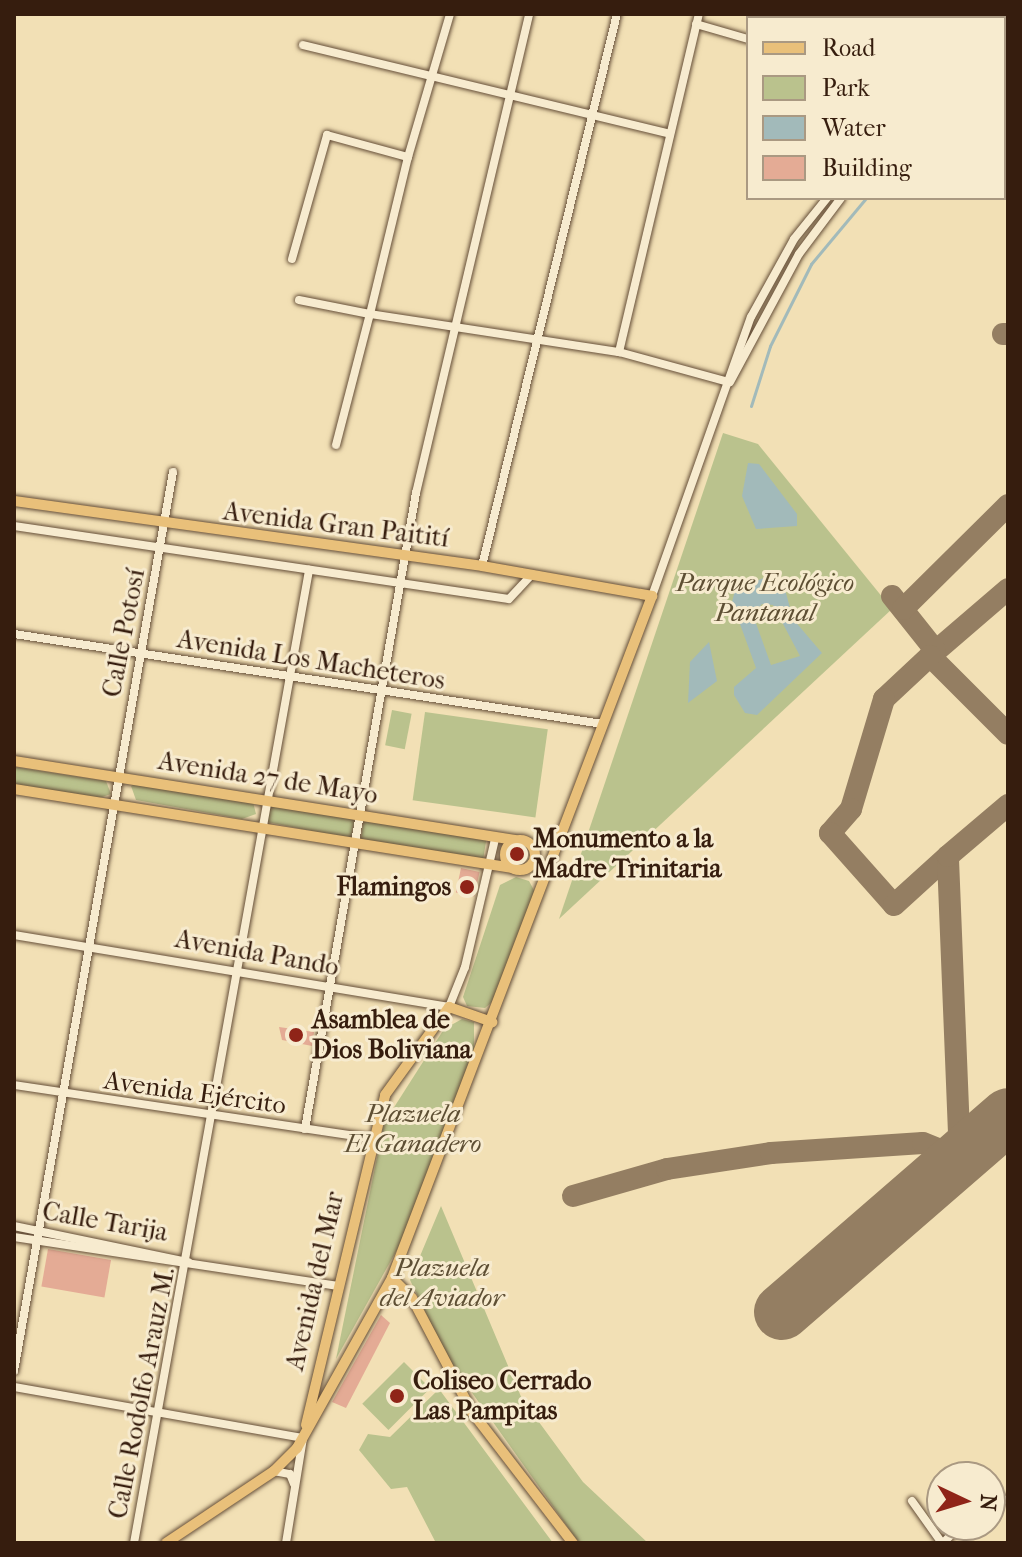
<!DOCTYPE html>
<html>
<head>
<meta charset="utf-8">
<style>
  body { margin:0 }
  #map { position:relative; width:1022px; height:1557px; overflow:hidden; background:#f2e0b5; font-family:"IM FELL French Canon",serif }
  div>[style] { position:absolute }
  .green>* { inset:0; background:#bac28d; transform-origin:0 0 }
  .water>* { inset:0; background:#a2baba }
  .stream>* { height:3px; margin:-1.5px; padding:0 1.5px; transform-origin:1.5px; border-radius:1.5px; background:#a2baba }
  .taxiway>* { height:22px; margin:-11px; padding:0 11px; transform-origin:11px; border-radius:11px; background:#947e62 }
  .runway>* { height:56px; margin:-28px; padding:0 28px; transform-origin:28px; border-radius:28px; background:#947e62 }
  .building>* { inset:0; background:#e4ab95; transform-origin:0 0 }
  .roads { filter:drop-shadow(0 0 2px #654e38) drop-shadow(0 0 2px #654e38) }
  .minor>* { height:8px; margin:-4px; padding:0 4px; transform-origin:4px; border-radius:4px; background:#f7ebcf }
  .major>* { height:10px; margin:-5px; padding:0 5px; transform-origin:5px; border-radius:5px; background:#e9c07a }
  .major>.ring { margin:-5px; padding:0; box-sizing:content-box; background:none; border:10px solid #e9c07a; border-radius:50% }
  .dots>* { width:22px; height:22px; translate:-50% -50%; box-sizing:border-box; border:4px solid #f7ebcf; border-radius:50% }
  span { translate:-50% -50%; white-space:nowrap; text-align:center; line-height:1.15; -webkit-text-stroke:6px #f7ebcf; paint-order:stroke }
  .street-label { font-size:26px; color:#361d0e }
  .park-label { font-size:26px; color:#5e4f34; font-style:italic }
  .poi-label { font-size:26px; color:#361d0e; font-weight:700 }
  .left { translate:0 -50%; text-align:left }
  .right { translate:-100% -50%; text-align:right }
  .frame { position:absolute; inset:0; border:16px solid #361d0e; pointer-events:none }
  .legend { position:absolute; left:746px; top:16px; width:260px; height:184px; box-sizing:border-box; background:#f7ebcf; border:2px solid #aa9982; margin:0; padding:10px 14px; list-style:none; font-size:24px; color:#361d0e }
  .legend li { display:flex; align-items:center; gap:16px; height:40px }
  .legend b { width:40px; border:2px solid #aa9982 }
  .north { position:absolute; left:926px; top:1461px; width:80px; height:80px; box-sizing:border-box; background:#f7ebcf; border:2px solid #aa9982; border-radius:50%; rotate:94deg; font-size:22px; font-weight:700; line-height:32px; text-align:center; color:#361d0e }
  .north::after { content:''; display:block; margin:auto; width:28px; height:36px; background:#8f2418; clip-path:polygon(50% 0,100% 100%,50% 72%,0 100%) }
</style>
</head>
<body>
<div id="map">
  <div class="green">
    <div style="clip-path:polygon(723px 433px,758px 444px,892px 609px,559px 919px)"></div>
    <div style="left:392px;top:710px;width:20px;height:36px;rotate:11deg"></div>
    <div style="left:425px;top:712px;width:124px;height:89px;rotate:8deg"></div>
    <div style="clip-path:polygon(14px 767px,106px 781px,111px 794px,99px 798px,14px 785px)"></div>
    <div style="clip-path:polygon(138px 782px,253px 802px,256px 814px,242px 819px,136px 800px,131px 786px)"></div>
    <div style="clip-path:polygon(269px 804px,355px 817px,351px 839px,267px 822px)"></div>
    <div style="left:364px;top:819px;width:124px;height:21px;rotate:9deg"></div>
    <div style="clip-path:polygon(516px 877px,529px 881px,537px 896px,497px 998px,485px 1008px,467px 1006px,463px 997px,500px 885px)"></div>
    <div style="clip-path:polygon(462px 1019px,474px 1022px,474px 1051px,403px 1239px,336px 1359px,384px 1123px,444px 1029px)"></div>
    <div style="clip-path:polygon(441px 1206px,522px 1399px,583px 1482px,648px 1543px,579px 1543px,448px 1359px,410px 1280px)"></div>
    <div style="left:404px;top:1362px;width:37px;height:59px;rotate:45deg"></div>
    <div style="clip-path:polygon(439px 1389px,553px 1543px,436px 1543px,407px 1487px,391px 1489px,359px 1450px,368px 1434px,390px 1437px)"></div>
  </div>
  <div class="water">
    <div style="clip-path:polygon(748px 463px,759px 464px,797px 514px,797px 526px,756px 529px,742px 496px)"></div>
    <div style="clip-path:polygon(evenodd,768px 576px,783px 582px,793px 619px,822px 653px,757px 715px,745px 713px,734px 695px,734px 687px,756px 668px,732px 602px,735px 590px,768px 576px,762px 604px,773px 605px,800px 656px,771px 665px,753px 615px,762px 604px)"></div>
    <div style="clip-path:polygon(709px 642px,717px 681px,688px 703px,690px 662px)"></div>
  </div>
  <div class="stream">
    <div style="left:1004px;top:77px;width:5px;rotate:-37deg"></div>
    <div style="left:751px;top:406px;width:63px;rotate:-72.4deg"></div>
    <div style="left:770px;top:346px;width:92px;rotate:-63.4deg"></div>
    <div style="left:811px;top:264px;width:86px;rotate:-50.2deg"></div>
  </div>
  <div class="taxiway">
    <div style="left:1003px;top:334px;width:5px"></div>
    <div style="left:1008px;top:589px;width:103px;rotate:139.3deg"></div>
    <div style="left:930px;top:656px;width:110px;rotate:45deg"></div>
    <div style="left:892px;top:596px;width:69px;rotate:51.5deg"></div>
    <div style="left:903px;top:609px;width:148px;rotate:-44.7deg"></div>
    <div style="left:930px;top:656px;width:63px;rotate:136.9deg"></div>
    <div style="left:884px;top:699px;width:115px;rotate:106.7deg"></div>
    <div style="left:851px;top:809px;width:32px;rotate:131deg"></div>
    <div style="left:830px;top:833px;width:96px;rotate:48.4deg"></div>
    <div style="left:894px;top:905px;width:73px;rotate:-42.2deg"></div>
    <div style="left:573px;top:1196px;width:98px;rotate:-16deg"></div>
    <div style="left:667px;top:1169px;width:105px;rotate:-8.7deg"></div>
    <div style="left:771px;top:1153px;width:152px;rotate:-3.8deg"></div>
    <div style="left:923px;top:1143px;width:40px;rotate:22deg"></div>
    <div style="left:960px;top:1158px;width:302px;rotate:-92.3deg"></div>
    <div style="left:948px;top:856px;width:79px;rotate:-40.4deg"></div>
  </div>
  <div class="runway">
    <div style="left:782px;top:1312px;width:299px;rotate:-40.9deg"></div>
  </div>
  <div class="building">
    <div style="left:461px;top:868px;width:19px;height:25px;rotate:12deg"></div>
    <div style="clip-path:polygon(279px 1027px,314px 1032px,312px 1046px,282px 1040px)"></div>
    <div style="left:48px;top:1249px;width:64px;height:38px;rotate:10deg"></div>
    <div style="clip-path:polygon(381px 1315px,390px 1323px,346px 1408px,332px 1402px)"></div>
  </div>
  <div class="roads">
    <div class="minor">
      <div style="left:780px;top:18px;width:4px;rotate:-76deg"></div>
      <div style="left:696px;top:24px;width:54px;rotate:16.1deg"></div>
      <div style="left:1004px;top:35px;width:5px;rotate:-37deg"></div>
      <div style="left:303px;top:45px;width:375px;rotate:13.6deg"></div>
      <div style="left:1004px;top:52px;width:6px;rotate:-45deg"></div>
      <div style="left:292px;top:259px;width:129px;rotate:-74.2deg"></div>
      <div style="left:327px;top:135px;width:84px;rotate:15.2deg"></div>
      <div style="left:408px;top:157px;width:149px;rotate:-73.6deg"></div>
      <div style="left:299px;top:300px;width:72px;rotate:11.2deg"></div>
      <div style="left:370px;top:314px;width:162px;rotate:-76.4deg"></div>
      <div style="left:619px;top:352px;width:347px;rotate:-76.7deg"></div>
      <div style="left:730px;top:382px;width:145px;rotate:-61.7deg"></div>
      <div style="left:799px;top:254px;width:70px;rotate:-53.1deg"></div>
      <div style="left:336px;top:445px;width:135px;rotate:-75.5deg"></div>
      <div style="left:370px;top:314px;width:252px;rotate:8.7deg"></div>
      <div style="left:619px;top:352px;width:114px;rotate:15.3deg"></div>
      <div style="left:14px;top:526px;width:500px;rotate:8.39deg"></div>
      <div style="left:509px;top:599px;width:34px;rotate:-47deg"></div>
      <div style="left:482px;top:566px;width:568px;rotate:-76.26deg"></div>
      <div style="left:652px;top:596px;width:296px;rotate:-70.5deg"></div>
      <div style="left:751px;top:317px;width:89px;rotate:-61.1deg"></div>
      <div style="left:794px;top:239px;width:53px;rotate:-51.2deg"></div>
      <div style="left:14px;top:634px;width:596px;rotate:8.69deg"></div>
      <div style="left:14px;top:935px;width:441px;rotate:9.4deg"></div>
      <div style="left:449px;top:1007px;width:43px;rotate:-68.2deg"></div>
      <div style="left:465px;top:967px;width:131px;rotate:-76.8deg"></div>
      <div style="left:14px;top:1085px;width:360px;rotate:8.5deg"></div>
      <div style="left:305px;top:1129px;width:646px;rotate:-80.1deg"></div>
      <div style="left:416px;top:493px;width:492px;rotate:-76.7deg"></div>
      <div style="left:14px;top:1226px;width:178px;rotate:11.7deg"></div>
      <div style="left:14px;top:1237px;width:328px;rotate:8.6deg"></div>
      <div style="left:14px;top:1371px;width:913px;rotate:-79.97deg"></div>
      <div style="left:14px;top:1387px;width:293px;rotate:10deg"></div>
      <div style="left:303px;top:1438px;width:106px;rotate:99.2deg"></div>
      <div style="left:274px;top:1471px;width:16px;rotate:11deg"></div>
      <div style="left:290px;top:1474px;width:11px;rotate:68deg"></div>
      <div style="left:990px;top:1498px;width:18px;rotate:6deg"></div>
      <div style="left:912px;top:1501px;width:52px;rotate:54.5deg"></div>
      <div style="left:134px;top:1543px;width:989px;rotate:-79.8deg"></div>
      <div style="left:943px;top:1543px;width:25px;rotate:-45deg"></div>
    </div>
    <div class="major">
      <div style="left:14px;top:501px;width:472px;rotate:7.9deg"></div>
      <div style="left:482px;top:566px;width:173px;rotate:10deg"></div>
      <div style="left:652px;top:596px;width:730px;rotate:110.87deg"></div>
      <div style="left:392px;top:1278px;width:195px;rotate:119.2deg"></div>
      <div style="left:297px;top:1448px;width:33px;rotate:135deg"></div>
      <div style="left:274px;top:1471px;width:130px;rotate:146.3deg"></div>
      <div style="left:14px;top:761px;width:507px;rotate:8.96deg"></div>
      <div style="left:14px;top:789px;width:505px;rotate:9deg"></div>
      <div class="ring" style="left:505px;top:840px;width:20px;height:20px"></div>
      <div style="left:392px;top:1278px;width:28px;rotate:45deg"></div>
      <div style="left:412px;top:1298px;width:129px;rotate:62.2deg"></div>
      <div style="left:472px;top:1412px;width:165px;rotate:52.4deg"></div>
      <div style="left:306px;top:1425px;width:339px;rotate:-76.5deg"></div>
      <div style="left:385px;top:1095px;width:109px;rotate:-54deg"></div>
      <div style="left:449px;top:1007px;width:46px;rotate:19.2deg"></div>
    </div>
  </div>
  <div class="dots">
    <div style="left:517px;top:854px;background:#8f2418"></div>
    <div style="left:467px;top:887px;background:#8f2418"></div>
    <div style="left:296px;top:1035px;background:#8f2418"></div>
    <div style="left:397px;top:1396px;background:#8f2418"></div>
  </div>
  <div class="street-label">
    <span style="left:336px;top:525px;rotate:7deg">Avenida Gran Paitití</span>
    <span style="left:124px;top:633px;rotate:-79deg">Calle Potosí</span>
    <span style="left:311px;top:660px;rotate:9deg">Avenida Los Macheteros</span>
    <span style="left:268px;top:778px;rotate:9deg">Avenida 27 de Mayo</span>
    <span style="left:257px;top:953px;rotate:10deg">Avenida Pando</span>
    <span style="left:195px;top:1093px;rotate:8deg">Avenida Ejército</span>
    <span style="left:105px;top:1222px;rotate:10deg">Calle Tarija</span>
    <span style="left:315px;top:1281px;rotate:-77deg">Avenida del Mar</span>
    <span style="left:142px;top:1393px;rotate:-79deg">Calle Rodolfo Arauz M.</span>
  </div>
  <div class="park-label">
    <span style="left:765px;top:598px">Parque Ecológico<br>Pantanal</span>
    <span style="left:413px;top:1129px">Plazuela<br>El Ganadero</span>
    <span style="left:442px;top:1283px">Plazuela<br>del Aviador</span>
  </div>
  <div class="poi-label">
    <span class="left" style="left:533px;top:854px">Monumento a la<br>Madre Trinitaria</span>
    <span class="right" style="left:451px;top:887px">Flamingos</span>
    <span class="left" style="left:312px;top:1035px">Asamblea de<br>Dios Boliviana</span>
    <span class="left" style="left:413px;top:1396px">Coliseo Cerrado<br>Las Pampitas</span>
  </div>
  <div class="frame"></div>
  <ul class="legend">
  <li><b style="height:10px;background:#e9c07a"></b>Road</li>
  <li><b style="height:22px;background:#bac28d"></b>Park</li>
  <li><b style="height:22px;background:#a2baba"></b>Water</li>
  <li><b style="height:22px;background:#e4ab95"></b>Building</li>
  </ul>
  <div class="north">N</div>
</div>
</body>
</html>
